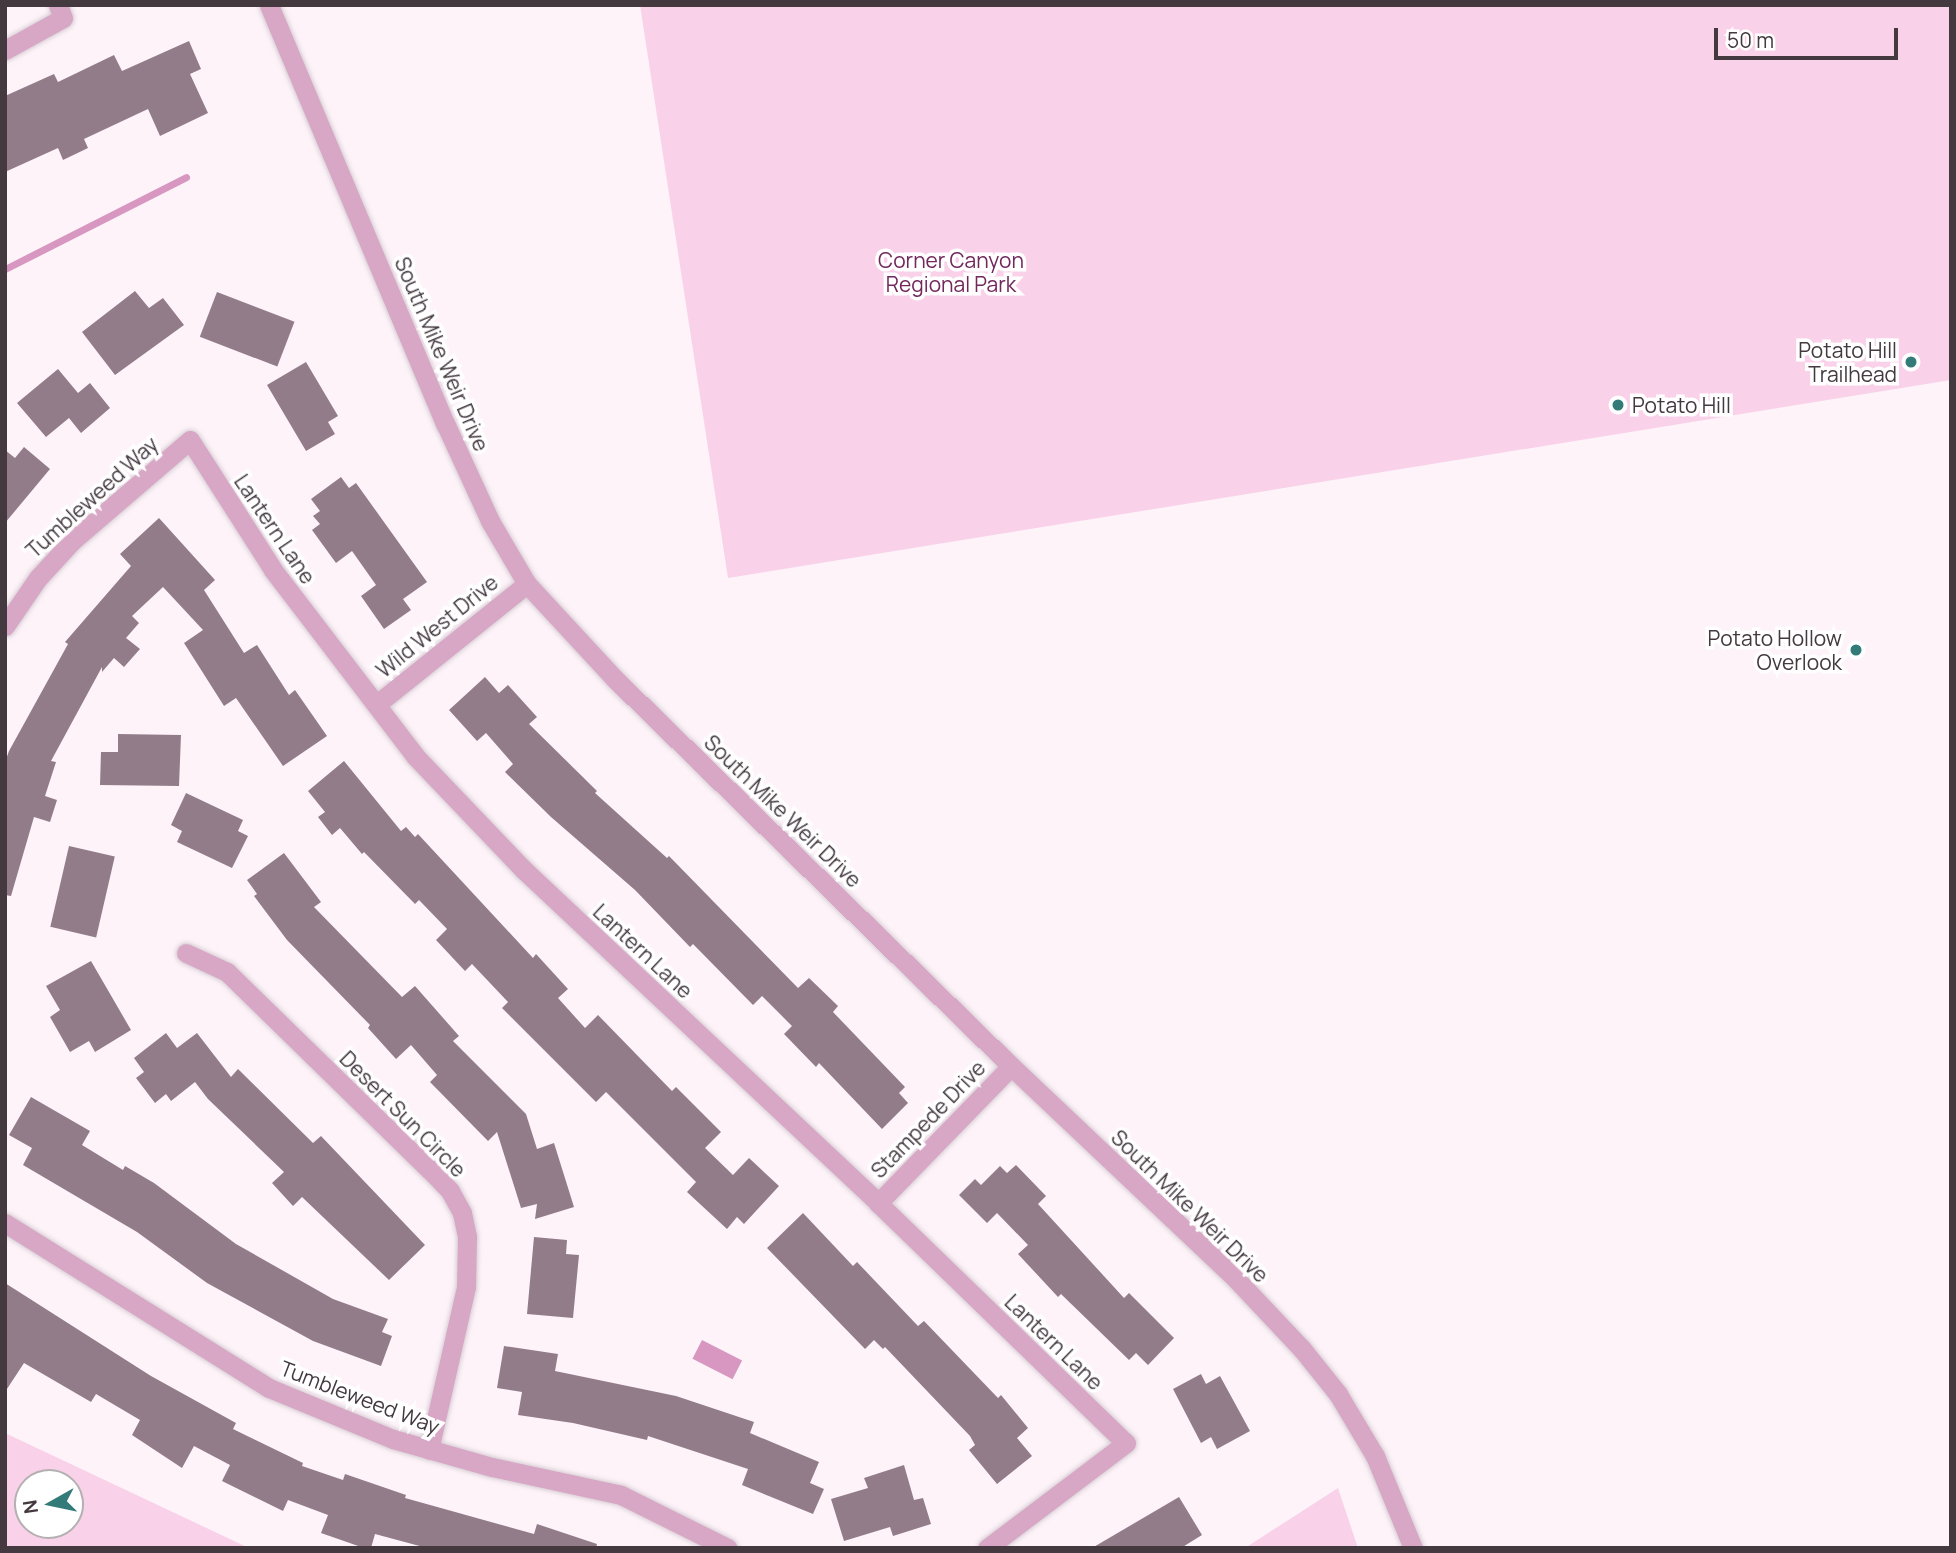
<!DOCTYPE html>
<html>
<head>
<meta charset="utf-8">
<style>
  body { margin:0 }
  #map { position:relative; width:1956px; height:1553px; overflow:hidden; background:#fdf3f9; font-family:Manrope,sans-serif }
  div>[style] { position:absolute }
  .green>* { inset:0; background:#f9d2ea }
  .water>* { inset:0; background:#d797c0; transform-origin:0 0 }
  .stream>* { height:7px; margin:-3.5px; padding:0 3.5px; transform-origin:3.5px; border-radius:3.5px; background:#d797c0 }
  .building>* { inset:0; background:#937c8a; transform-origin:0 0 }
  .roads { filter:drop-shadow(0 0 2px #d8ced4) drop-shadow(0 0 2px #d8ced4) }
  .minor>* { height:19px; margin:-9.5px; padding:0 9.5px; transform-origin:9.5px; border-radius:9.5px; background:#d7a7c5 }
  .tertiary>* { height:19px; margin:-9.5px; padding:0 9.5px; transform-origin:9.5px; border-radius:9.5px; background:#d7a7c5 }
  .dots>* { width:19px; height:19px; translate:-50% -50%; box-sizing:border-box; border:4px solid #fff; border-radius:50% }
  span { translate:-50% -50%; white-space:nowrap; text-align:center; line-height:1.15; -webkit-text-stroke:7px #fff; paint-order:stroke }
  .park-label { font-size:21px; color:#72285c }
  .poi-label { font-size:21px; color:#43393f }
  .right { translate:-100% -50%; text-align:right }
  .left { translate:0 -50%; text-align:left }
  .street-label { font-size:21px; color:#43393f }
  .frame { position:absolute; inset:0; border:7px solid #43393f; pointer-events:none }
  .north { position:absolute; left:14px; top:1469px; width:70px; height:70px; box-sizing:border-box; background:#fff; border:2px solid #b4b0b2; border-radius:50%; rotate:261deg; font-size:19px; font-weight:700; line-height:28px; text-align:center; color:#43393f }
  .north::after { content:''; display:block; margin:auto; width:24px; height:32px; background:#337b78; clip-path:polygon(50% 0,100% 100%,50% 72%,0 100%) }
  .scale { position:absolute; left:1714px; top:28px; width:184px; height:32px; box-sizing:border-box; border:4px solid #43393f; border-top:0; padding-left:9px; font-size:21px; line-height:24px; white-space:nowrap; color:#43393f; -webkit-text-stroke:5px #fff; paint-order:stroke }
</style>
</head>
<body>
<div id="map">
  <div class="green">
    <div style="clip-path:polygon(640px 5px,1951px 5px,1951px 380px,728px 578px)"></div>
    <div style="clip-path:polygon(evenodd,5px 1433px,249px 1548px,5px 1548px,5px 1433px,28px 1483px,70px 1483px,70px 1525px,28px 1525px,28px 1483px)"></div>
    <div style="clip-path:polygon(1338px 1488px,1358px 1548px,1245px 1548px)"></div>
  </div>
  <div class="water">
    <div style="left:702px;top:1340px;width:45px;height:21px;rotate:27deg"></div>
  </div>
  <div class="stream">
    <div style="left:5px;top:269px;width:203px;rotate:-26.9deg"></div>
  </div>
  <div class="building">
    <div style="clip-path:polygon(189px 41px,201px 69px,190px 74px,208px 113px,160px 136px,148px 109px,84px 139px,88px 148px,63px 160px,58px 148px,5px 172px,5px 96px,54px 74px,58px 82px,114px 55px,122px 71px)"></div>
    <div style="clip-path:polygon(135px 291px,149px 308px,163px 298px,184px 325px,115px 375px,82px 332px)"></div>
    <div style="left:217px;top:292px;width:83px;height:48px;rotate:21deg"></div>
    <div style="clip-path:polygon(306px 362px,338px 416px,328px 422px,335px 434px,306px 451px,267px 385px)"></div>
    <div style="clip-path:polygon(58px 369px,78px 393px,90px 383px,110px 408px,81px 433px,69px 418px,46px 437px,17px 403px)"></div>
    <div style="clip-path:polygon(24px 447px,50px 469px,5px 523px,5px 450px,15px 458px)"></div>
    <div style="clip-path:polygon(341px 477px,349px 488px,356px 483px,427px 582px,403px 599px,411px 610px,384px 629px,361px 596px,376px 585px,352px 551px,336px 563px,312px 530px,320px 524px,313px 516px,320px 511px,311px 499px)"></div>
    <div style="clip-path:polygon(159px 518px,215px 580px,204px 590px,244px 653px,257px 645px,289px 695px,295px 690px,327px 736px,283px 766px,236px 698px,224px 706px,184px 643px,203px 630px,163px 587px,132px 616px,139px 623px,126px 638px,140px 649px,124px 667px,114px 658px,102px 672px,102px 667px,51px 761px,56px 762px,45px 796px,57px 800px,50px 822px,34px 817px,11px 896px,5px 895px,5px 762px,9px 751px,68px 644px,65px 642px,131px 566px,120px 554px)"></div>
    <div style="clip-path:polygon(485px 677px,499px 693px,508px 685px,537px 717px,529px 724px,597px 791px,595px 793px,667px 858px,669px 856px,798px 988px,809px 978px,838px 1006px,833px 1012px,905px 1087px,899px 1093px,908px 1103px,882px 1129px,819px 1063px,816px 1067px,784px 1034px,792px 1026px,762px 996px,753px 1005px,693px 944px,690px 947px,635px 890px,551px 817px,505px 772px,513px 764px,486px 733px,477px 741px,449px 710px)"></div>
    <div style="clip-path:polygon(118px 734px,181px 735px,179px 786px,100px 785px,101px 752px,118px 752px)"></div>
    <div style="clip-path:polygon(344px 761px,401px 831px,406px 827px,415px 837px,418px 834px,533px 958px,536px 954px,568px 989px,558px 998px,585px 1028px,598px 1015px,672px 1091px,676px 1087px,721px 1132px,705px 1148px,733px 1175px,749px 1158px,779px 1186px,744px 1224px,737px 1217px,727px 1229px,687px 1192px,696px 1182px,606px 1092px,596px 1102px,502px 1008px,508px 1002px,472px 964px,465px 971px,436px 940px,447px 929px,419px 900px,415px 904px,364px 852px,362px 854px,340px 828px,332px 835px,318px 817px,325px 812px,308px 791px)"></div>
    <div style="clip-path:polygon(186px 793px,243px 820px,238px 831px,248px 836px,232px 868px,177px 842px,182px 831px,171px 825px)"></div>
    <div style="left:69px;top:846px;width:47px;height:83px;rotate:13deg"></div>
    <div style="clip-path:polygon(284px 853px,321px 902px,314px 907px,402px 997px,415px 986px,459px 1036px,453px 1041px,526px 1114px,537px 1149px,554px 1143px,574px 1207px,535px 1219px,537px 1204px,521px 1208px,497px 1132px,488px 1141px,430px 1082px,437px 1075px,411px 1045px,396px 1059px,368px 1028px,370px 1025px,287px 940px,254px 896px,257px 894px,247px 880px)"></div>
    <div style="clip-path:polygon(91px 961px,131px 1030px,95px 1052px,89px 1041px,70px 1052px,50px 1017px,60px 1010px,46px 986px)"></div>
    <div style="clip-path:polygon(166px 1033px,177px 1048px,197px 1033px,231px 1077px,238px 1069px,313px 1143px,321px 1136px,425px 1245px,389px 1280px,302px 1197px,293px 1206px,272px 1183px,284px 1172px,208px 1099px,195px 1082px,171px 1101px,166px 1094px,155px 1103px,136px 1078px,144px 1072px,134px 1058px)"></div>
    <div style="clip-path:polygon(31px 1097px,90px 1131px,82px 1145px,123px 1170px,125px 1166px,154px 1183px,236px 1244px,333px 1299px,388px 1319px,382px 1332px,392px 1336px,381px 1366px,313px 1341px,207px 1283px,137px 1232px,23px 1165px,32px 1148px,9px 1135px)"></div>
    <div style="clip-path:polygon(1016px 1165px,1046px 1196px,1038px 1204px,1124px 1298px,1129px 1293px,1174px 1338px,1148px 1365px,1136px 1353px,1129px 1360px,1061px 1294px,1058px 1297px,1018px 1254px,1028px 1245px,997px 1213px,987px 1223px,959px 1195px,975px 1179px,981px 1185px,1000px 1166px,1007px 1173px)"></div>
    <div style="clip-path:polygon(803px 1213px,853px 1266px,857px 1262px,918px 1326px,924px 1321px,998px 1398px,1001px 1395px,1028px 1428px,1017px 1438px,1032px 1456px,997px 1484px,969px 1450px,975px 1445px,970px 1436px,885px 1347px,883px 1349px,874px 1340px,865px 1349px,767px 1248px)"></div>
    <div style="clip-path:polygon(534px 1237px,567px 1240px,566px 1254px,579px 1255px,573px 1318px,527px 1314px)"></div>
    <div style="clip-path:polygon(5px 1283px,151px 1376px,236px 1423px,233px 1429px,303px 1463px,302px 1466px,343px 1480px,345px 1474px,406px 1495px,405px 1498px,534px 1534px,537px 1524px,597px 1544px,596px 1548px,427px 1548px,375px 1534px,371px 1548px,364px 1548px,321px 1533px,328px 1515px,288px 1500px,283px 1511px,222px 1481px,230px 1465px,194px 1446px,182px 1468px,132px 1435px,140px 1420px,96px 1394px,91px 1402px,24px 1363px,5px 1392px)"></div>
    <div style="clip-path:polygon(504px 1346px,558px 1354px,555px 1371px,676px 1396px,754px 1422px,750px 1433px,819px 1462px,810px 1483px,824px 1489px,813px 1514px,742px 1485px,748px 1469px,648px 1436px,647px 1440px,573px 1423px,518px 1415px,522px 1392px,497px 1388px)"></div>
    <div style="clip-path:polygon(1201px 1374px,1206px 1384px,1220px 1376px,1250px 1431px,1217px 1449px,1211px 1437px,1201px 1443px,1173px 1389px)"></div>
    <div style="clip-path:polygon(904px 1465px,914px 1500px,923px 1498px,931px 1524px,893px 1536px,890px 1527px,844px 1541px,831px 1499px,868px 1488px,864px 1478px)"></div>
    <div style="clip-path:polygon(1179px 1497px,1202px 1535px,1181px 1548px,1092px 1548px)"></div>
  </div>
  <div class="roads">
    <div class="minor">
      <div style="left:5px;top:50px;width:66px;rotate:-28.9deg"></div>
      <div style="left:63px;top:18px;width:14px;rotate:-111deg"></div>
      <div style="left:5px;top:626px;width:58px;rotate:-55.5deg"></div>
      <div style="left:38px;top:578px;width:50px;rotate:-47.4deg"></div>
      <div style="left:72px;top:541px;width:155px;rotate:-40.6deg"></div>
      <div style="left:190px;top:440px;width:154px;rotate:57.4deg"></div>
      <div style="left:273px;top:570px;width:234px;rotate:52.6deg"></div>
      <div style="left:415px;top:756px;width:158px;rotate:46.3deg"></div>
      <div style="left:524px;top:870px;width:486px;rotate:43.2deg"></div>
      <div style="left:878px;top:1203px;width:345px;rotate:44.1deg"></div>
      <div style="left:1126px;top:1443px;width:174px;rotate:142.9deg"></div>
      <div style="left:377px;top:704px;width:192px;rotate:-38.7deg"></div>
      <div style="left:186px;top:953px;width:45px;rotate:24.9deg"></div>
      <div style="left:227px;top:972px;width:284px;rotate:44.3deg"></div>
      <div style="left:430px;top:1170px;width:29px;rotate:46deg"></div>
      <div style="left:450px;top:1191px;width:25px;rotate:61deg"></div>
      <div style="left:462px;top:1213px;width:24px;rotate:78deg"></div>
      <div style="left:467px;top:1236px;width:51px;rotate:91.1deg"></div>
      <div style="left:466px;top:1287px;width:167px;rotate:102.8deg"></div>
      <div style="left:878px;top:1203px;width:191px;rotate:-45.8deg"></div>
      <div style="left:5px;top:1223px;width:311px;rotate:32deg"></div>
      <div style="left:269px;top:1388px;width:134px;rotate:22.4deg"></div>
      <div style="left:393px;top:1439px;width:103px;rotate:15.8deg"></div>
      <div style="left:492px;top:1467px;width:132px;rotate:12.2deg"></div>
      <div style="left:621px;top:1495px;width:119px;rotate:26.4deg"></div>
    </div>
    <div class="tertiary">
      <div style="left:269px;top:5px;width:454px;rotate:67.2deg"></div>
      <div style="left:445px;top:423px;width:108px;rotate:65.3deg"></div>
      <div style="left:490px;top:521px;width:73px;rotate:59.6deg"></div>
      <div style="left:527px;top:584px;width:129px;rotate:47.2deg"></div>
      <div style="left:615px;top:679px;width:554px;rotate:44.34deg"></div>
      <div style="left:1011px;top:1066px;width:310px;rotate:43.4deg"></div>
      <div style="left:1236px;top:1279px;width:96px;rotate:46.7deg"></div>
      <div style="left:1302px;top:1349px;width:58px;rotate:51.3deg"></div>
      <div style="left:1338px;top:1394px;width:72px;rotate:59.2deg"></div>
      <div style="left:1375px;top:1456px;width:100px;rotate:67.6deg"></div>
    </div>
  </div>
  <div class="dots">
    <div style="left:1911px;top:362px;background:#337b78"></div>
    <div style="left:1618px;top:405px;background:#337b78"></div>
    <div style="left:1856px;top:650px;background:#337b78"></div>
  </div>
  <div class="park-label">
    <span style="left:951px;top:272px">Corner Canyon<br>Regional Park</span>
  </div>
  <div class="poi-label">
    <span class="right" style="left:1897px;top:362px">Potato Hill<br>Trailhead</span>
    <span class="left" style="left:1632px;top:405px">Potato Hill</span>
    <span class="right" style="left:1842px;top:650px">Potato Hollow<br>Overlook</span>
  </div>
  <div class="street-label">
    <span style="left:442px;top:354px;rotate:67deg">South Mike Weir Drive</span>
    <span style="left:92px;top:497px;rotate:-42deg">Tumbleweed Way</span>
    <span style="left:275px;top:529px;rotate:56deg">Lantern Lane</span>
    <span style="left:437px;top:626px;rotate:-39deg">Wild West Drive</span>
    <span style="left:783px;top:811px;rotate:44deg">South Mike Weir Drive</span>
    <span style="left:643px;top:951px;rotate:43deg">Lantern Lane</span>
    <span style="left:403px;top:1114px;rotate:45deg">Desert Sun Circle</span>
    <span style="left:928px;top:1119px;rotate:-46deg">Stampede Drive</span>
    <span style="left:1190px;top:1206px;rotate:44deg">South Mike Weir Drive</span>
    <span style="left:1054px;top:1342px;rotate:44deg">Lantern Lane</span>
    <span style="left:360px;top:1397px;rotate:21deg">Tumbleweed Way</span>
  </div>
  <div class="frame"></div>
  <div class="north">N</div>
  <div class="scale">50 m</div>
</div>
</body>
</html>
